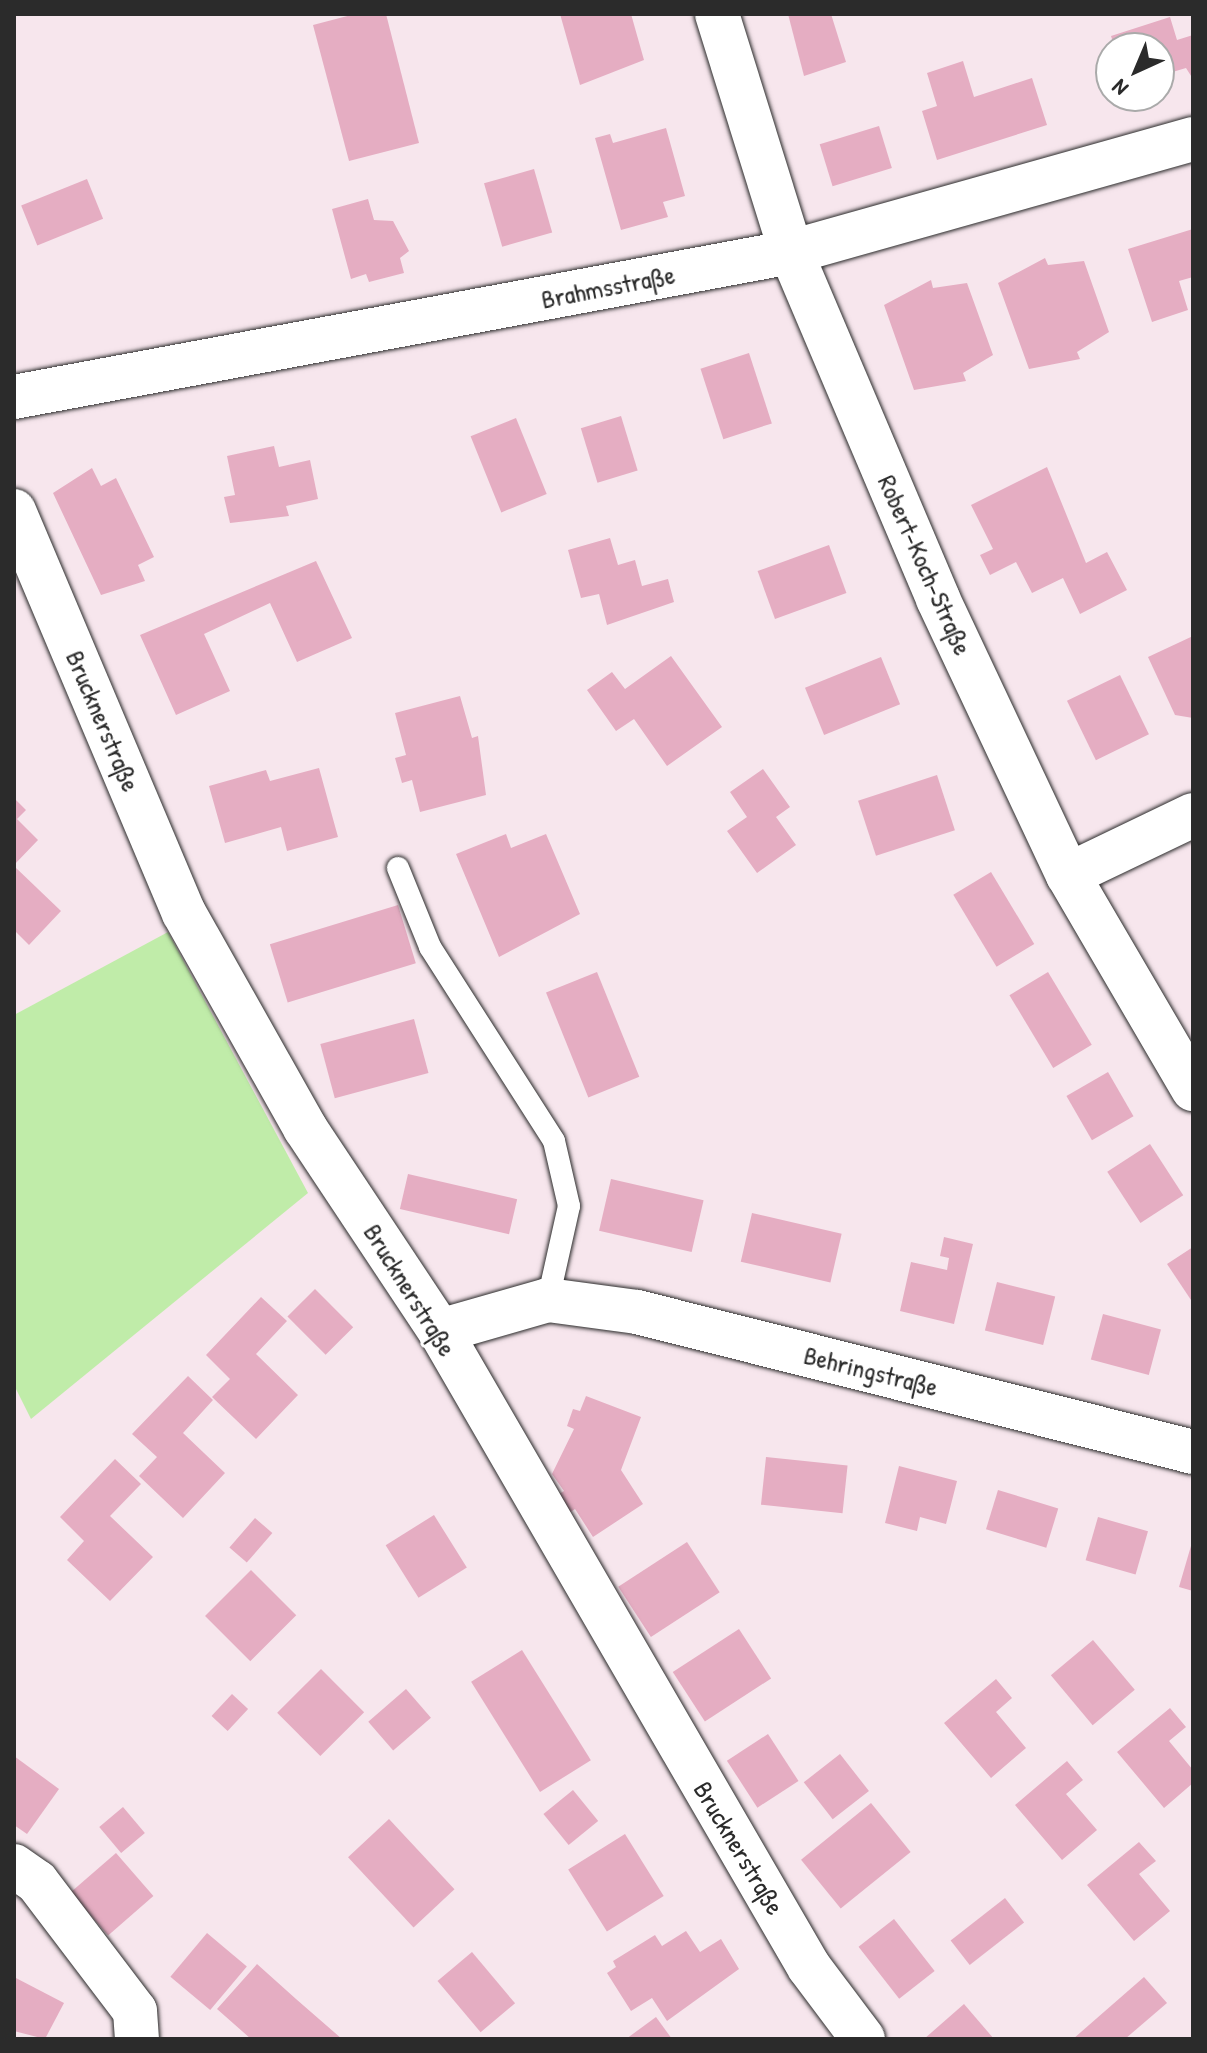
<!DOCTYPE html>
<html>
<head>
<meta charset="utf-8">
<style>
  body { margin:0 }
  #map { position:relative; width:1207px; height:2053px; overflow:hidden; background:#f7e6ed; font-family:"Patrick Hand",sans-serif }
  div>[style] { position:absolute }
  .green>* { inset:0; background:#c0eca9 }
  .building>* { inset:0; background:#e5adc2; transform-origin:0 0 }
  .roads { filter:drop-shadow(0 0 2px #2b2b2b) drop-shadow(0 0 2px #2b2b2b) }
  .service>* { height:22px; margin:-11px; padding:0 11px; transform-origin:11px; border-radius:11px; background:#fff }
  .minor>* { height:44px; margin:-22px; padding:0 22px; transform-origin:22px; border-radius:22px; background:#fff }
  span { translate:-50% -50%; white-space:nowrap; text-align:center; line-height:1.15; -webkit-text-stroke:6px #fff; paint-order:stroke }
  .street-label { font-size:26px; color:#2b2b2b }
  .frame { position:absolute; inset:0; border:16px solid #2b2b2b; pointer-events:none }
  .north { position:absolute; left:1095px; top:32px; width:80px; height:80px; box-sizing:border-box; background:#fff; border:2px solid #aaa; border-radius:50%; rotate:224deg; font-size:22px; font-weight:700; line-height:32px; text-align:center; color:#2b2b2b }
  .north::after { content:''; display:block; margin:auto; width:28px; height:36px; background:#2b2b2b; clip-path:polygon(50% 0,100% 100%,50% 72%,0 100%) }
</style>
</head>
<body>
<div id="map">
  <div class="green">
    <div style="clip-path:polygon(168px 932px,308px 1193px,31px 1419px,14px 1385px,14px 1015px)"></div>
  </div>
  <div class="building">
    <div style="clip-path:polygon(355px 14px,386px 14px,419px 143px,349px 161px,313px 25px)"></div>
    <div style="clip-path:polygon(560px 14px,631px 14px,644px 60px,580px 85px)"></div>
    <div style="clip-path:polygon(788px 14px,831px 14px,846px 62px,804px 76px)"></div>
    <div style="clip-path:polygon(1170px 17px,1177px 40px,1193px 35px,1193px 79px,1186px 68px,1159px 76px,1159px 48px,1115px 48px,1111px 36px)"></div>
    <div style="clip-path:polygon(963px 61px,974px 97px,1032px 78px,1047px 125px,937px 160px,922px 111px,937px 106px,927px 73px)"></div>
    <div style="left:879px;top:126px;width:44px;height:62px;rotate:73deg"></div>
    <div style="clip-path:polygon(666px 128px,685px 196px,663px 202px,668px 217px,621px 230px,595px 138px,610px 134px,613px 143px)"></div>
    <div style="left:534px;top:169px;width:66px;height:52px;rotate:74deg"></div>
    <div style="left:87px;top:179px;width:43px;height:71px;rotate:68deg"></div>
    <div style="clip-path:polygon(368px 199px,374px 220px,393px 221px,409px 251px,400px 258px,404px 273px,369px 282px,366px 274px,351px 279px,332px 209px)"></div>
    <div style="clip-path:polygon(1193px 229px,1193px 277px,1179px 281px,1188px 310px,1152px 322px,1128px 249px)"></div>
    <div style="clip-path:polygon(1045px 258px,1048px 265px,1084px 261px,1109px 332px,1077px 352px,1080px 359px,1029px 369px,998px 283px)"></div>
    <div style="clip-path:polygon(931px 280px,933px 288px,967px 283px,993px 355px,963px 373px,966px 381px,914px 390px,884px 305px)"></div>
    <div style="left:749px;top:353px;width:74px;height:51px;rotate:72deg"></div>
    <div style="left:621px;top:416px;width:57px;height:42px;rotate:73deg"></div>
    <div style="left:516px;top:418px;width:82px;height:49px;rotate:68deg"></div>
    <div style="clip-path:polygon(274px 446px,279px 467px,310px 460px,318px 499px,286px 506px,289px 516px,230px 523px,224px 497px,235px 495px,227px 456px)"></div>
    <div style="clip-path:polygon(1047px 467px,1086px 563px,1107px 552px,1127px 590px,1080px 614px,1063px 578px,1032px 593px,1016px 562px,990px 575px,980px 555px,993px 549px,971px 505px)"></div>
    <div style="clip-path:polygon(92px 468px,101px 486px,116px 478px,154px 557px,138px 565px,145px 581px,101px 595px,53px 493px)"></div>
    <div style="clip-path:polygon(610px 538px,618px 565px,635px 560px,642px 586px,668px 579px,674px 602px,607px 625px,599px 594px,581px 598px,568px 550px)"></div>
    <div style="left:829px;top:545px;width:51px;height:76px;rotate:70deg"></div>
    <div style="clip-path:polygon(316px 561px,352px 638px,297px 662px,270px 603px,204px 634px,230px 691px,176px 715px,140px 635px)"></div>
    <div style="clip-path:polygon(1193px 636px,1193px 718px,1175px 715px,1148px 657px)"></div>
    <div style="clip-path:polygon(671px 656px,722px 727px,667px 766px,634px 719px,616px 731px,587px 690px,612px 672px,625px 689px)"></div>
    <div style="left:881px;top:657px;width:51px;height:82px;rotate:68deg"></div>
    <div style="left:1120px;top:675px;width:66px;height:59px;rotate:64deg"></div>
    <div style="clip-path:polygon(460px 696px,472px 738px,478px 736px,486px 795px,420px 812px,412px 780px,402px 783px,395px 758px,406px 755px,395px 713px)"></div>
    <div style="clip-path:polygon(319px 768px,338px 837px,287px 851px,281px 827px,225px 843px,209px 786px,266px 770px,270px 781px)"></div>
    <div style="clip-path:polygon(763px 769px,790px 807px,776px 817px,796px 845px,757px 873px,727px 831px,747px 817px,730px 792px)"></div>
    <div style="left:937px;top:775px;width:58px;height:83px;rotate:72deg"></div>
    <div style="clip-path:polygon(14px 798px,26px 810px,17px 819px,38px 840px,14px 865px)"></div>
    <div style="clip-path:polygon(506px 834px,511px 848px,546px 834px,580px 914px,499px 957px,456px 854px)"></div>
    <div style="clip-path:polygon(14px 866px,61px 911px,29px 945px,14px 930px)"></div>
    <div style="left:991px;top:872px;width:84px;height:44px;rotate:59deg"></div>
    <div style="left:398px;top:905px;width:61px;height:134px;rotate:73deg"></div>
    <div style="left:597px;top:972px;width:113px;height:55px;rotate:68deg"></div>
    <div style="left:1048px;top:972px;width:85px;height:45px;rotate:59deg"></div>
    <div style="left:414px;top:1019px;width:56px;height:97px;rotate:75deg"></div>
    <div style="left:1108px;top:1072px;width:51px;height:48px;rotate:60deg"></div>
    <div style="left:1150px;top:1144px;width:61px;height:51px;rotate:57deg"></div>
    <div style="left:408px;top:1174px;width:112px;height:36px;rotate:13deg"></div>
    <div style="left:611px;top:1179px;width:95px;height:53px;rotate:13deg"></div>
    <div style="left:752px;top:1213px;width:92px;height:50px;rotate:13deg"></div>
    <div style="clip-path:polygon(944px 1237px,973px 1244px,954px 1324px,900px 1311px,911px 1262px,947px 1270px,949px 1258px,940px 1256px)"></div>
    <div style="clip-path:polygon(1193px 1247px,1193px 1303px,1167px 1264px)"></div>
    <div style="left:997px;top:1282px;width:60px;height:50px;rotate:14deg"></div>
    <div style="left:315px;top:1289px;width:54px;height:39px;rotate:45deg"></div>
    <div style="clip-path:polygon(261px 1297px,287px 1321px,256px 1354px,298px 1395px,256px 1439px,212px 1397px,230px 1379px,206px 1355px)"></div>
    <div style="left:1103px;top:1314px;width:60px;height:47px;rotate:15deg"></div>
    <div style="clip-path:polygon(188px 1376px,213px 1400px,183px 1433px,225px 1473px,183px 1518px,139px 1476px,157px 1457px,132px 1434px)"></div>
    <div style="clip-path:polygon(586px 1396px,641px 1417px,621px 1470px,643px 1504px,593px 1537px,575px 1509px,566px 1515px,554px 1497px,564px 1491px,552px 1474px,574px 1429px,567px 1426px,573px 1409px,580px 1411px)"></div>
    <div style="left:766px;top:1457px;width:82px;height:48px;rotate:6deg"></div>
    <div style="clip-path:polygon(115px 1459px,141px 1484px,110px 1516px,153px 1557px,110px 1601px,67px 1560px,84px 1541px,60px 1517px)"></div>
    <div style="clip-path:polygon(899px 1466px,957px 1481px,946px 1524px,920px 1517px,917px 1531px,885px 1523px)"></div>
    <div style="left:998px;top:1490px;width:63px;height:41px;rotate:17deg"></div>
    <div style="left:434px;top:1515px;width:62px;height:57px;rotate:58deg"></div>
    <div style="left:1098px;top:1517px;width:52px;height:45px;rotate:16deg"></div>
    <div style="left:255px;top:1518px;width:23px;height:39px;rotate:41deg"></div>
    <div style="clip-path:polygon(1193px 1539px,1193px 1591px,1179px 1587px)"></div>
    <div style="left:687px;top:1542px;width:60px;height:82px;rotate:57deg"></div>
    <div style="left:251px;top:1570px;width:64px;height:65px;rotate:45deg"></div>
    <div style="left:739px;top:1629px;width:59px;height:79px;rotate:57deg"></div>
    <div style="left:1093px;top:1640px;width:65px;height:55px;rotate:50deg"></div>
    <div style="left:522px;top:1650px;width:130px;height:60px;rotate:58deg"></div>
    <div style="left:321px;top:1669px;width:61px;height:62px;rotate:45deg"></div>
    <div style="clip-path:polygon(996px 1679px,1012px 1698px,996px 1712px,1026px 1748px,991px 1778px,944px 1723px)"></div>
    <div style="left:406px;top:1689px;width:38px;height:50px;rotate:49deg"></div>
    <div style="left:232px;top:1694px;width:22px;height:30px;rotate:43deg"></div>
    <div style="clip-path:polygon(1170px 1708px,1186px 1727px,1169px 1741px,1193px 1770px,1193px 1783px,1164px 1808px,1117px 1752px)"></div>
    <div style="left:768px;top:1734px;width:56px;height:49px;rotate:57deg"></div>
    <div style="left:840px;top:1754px;width:47px;height:46px;rotate:52deg"></div>
    <div style="clip-path:polygon(14px 1756px,59px 1789px,27px 1834px,14px 1825px)"></div>
    <div style="clip-path:polygon(1067px 1761px,1083px 1780px,1066px 1794px,1097px 1830px,1062px 1860px,1015px 1805px)"></div>
    <div style="left:573px;top:1790px;width:40px;height:38px;rotate:51deg"></div>
    <div style="left:871px;top:1803px;width:63px;height:90px;rotate:51deg"></div>
    <div style="left:123px;top:1807px;width:34px;height:31px;rotate:50deg"></div>
    <div style="left:389px;top:1819px;width:96px;height:56px;rotate:47deg"></div>
    <div style="left:625px;top:1834px;width:73px;height:67px;rotate:58deg"></div>
    <div style="clip-path:polygon(1139px 1842px,1156px 1861px,1139px 1874px,1170px 1911px,1134px 1941px,1087px 1885px)"></div>
    <div style="left:116px;top:1853px;width:57px;height:60px;rotate:49deg"></div>
    <div style="left:1005px;top:1898px;width:31px;height:69px;rotate:52deg"></div>
    <div style="left:894px;top:1919px;width:66px;height:45px;rotate:52deg"></div>
    <div style="clip-path:polygon(686px 1931px,700px 1952px,721px 1939px,739px 1969px,667px 2021px,652px 1998px,631px 2011px,607px 1973px,616px 1967px,613px 1961px,655px 1935px,662px 1946px)"></div>
    <div style="left:207px;top:1933px;width:52px;height:57px;rotate:40deg"></div>
    <div style="left:472px;top:1952px;width:67px;height:45px;rotate:50deg"></div>
    <div style="clip-path:polygon(257px 1964px,296px 1999px,342px 2039px,251px 2039px,217px 2009px)"></div>
    <div style="clip-path:polygon(14px 1977px,64px 2003px,45px 2039px,14px 2031px)"></div>
    <div style="clip-path:polygon(1144px 1977px,1167px 2003px,1125px 2039px,1073px 2039px)"></div>
    <div style="clip-path:polygon(964px 2004px,994px 2039px,924px 2039px)"></div>
    <div style="clip-path:polygon(656px 2017px,672px 2039px,626px 2039px)"></div>
  </div>
  <div class="roads">
    <div class="service">
      <div style="left:398px;top:868px;width:85px;rotate:67.9deg"></div>
      <div style="left:430px;top:947px;width:230px;rotate:57.4deg"></div>
      <div style="left:554px;top:1141px;width:67px;rotate:77deg"></div>
      <div style="left:569px;top:1206px;width:96px;rotate:102.6deg"></div>
    </div>
    <div class="minor">
      <div style="left:717px;top:14px;width:249px;rotate:72.7deg"></div>
      <div style="left:791px;top:252px;width:377px;rotate:67deg"></div>
      <div style="left:938px;top:599px;width:305px;rotate:64.8deg"></div>
      <div style="left:1068px;top:875px;width:248px;rotate:59.7deg"></div>
      <div style="left:14px;top:397px;width:790px;rotate:-10.57deg"></div>
      <div style="left:791px;top:252px;width:418px;rotate:-15.7deg"></div>
      <div style="left:14px;top:511px;width:436px;rotate:67.1deg"></div>
      <div style="left:184px;top:913px;width:247px;rotate:60.6deg"></div>
      <div style="left:305px;top:1128px;width:244px;rotate:56.4deg"></div>
      <div style="left:440px;top:1331px;width:735px;rotate:59.88deg"></div>
      <div style="left:809px;top:1967px;width:90px;rotate:53.1deg"></div>
      <div style="left:1068px;top:875px;width:139px;rotate:-25.6deg"></div>
      <div style="left:440px;top:1331px;width:112px;rotate:-16deg"></div>
      <div style="left:548px;top:1300px;width:90px;rotate:7.7deg"></div>
      <div style="left:637px;top:1312px;width:573px;rotate:14.13deg"></div>
      <div style="left:14px;top:1866px;width:28px;rotate:35deg"></div>
      <div style="left:37px;top:1882px;width:162px;rotate:52.8deg"></div>
      <div style="left:135px;top:2011px;width:28px;rotate:86deg"></div>
    </div>
  </div>
  <div class="street-label">
    <span style="left:608px;top:287px;rotate:-11deg">Brahmsstraße</span>
    <span style="left:925px;top:565px;rotate:66deg">Robert-Koch-Straße</span>
    <span style="left:103px;top:721px;rotate:67deg">Brucknerstraße</span>
    <span style="left:410px;top:1290px;rotate:58deg">Brucknerstraße</span>
    <span style="left:871px;top:1371px;rotate:14deg">Behringstraße</span>
    <span style="left:739px;top:1848px;rotate:59deg">Brucknerstraße</span>
  </div>
  <div class="frame"></div>
  <div class="north">N</div>
</div>
</body>
</html>
